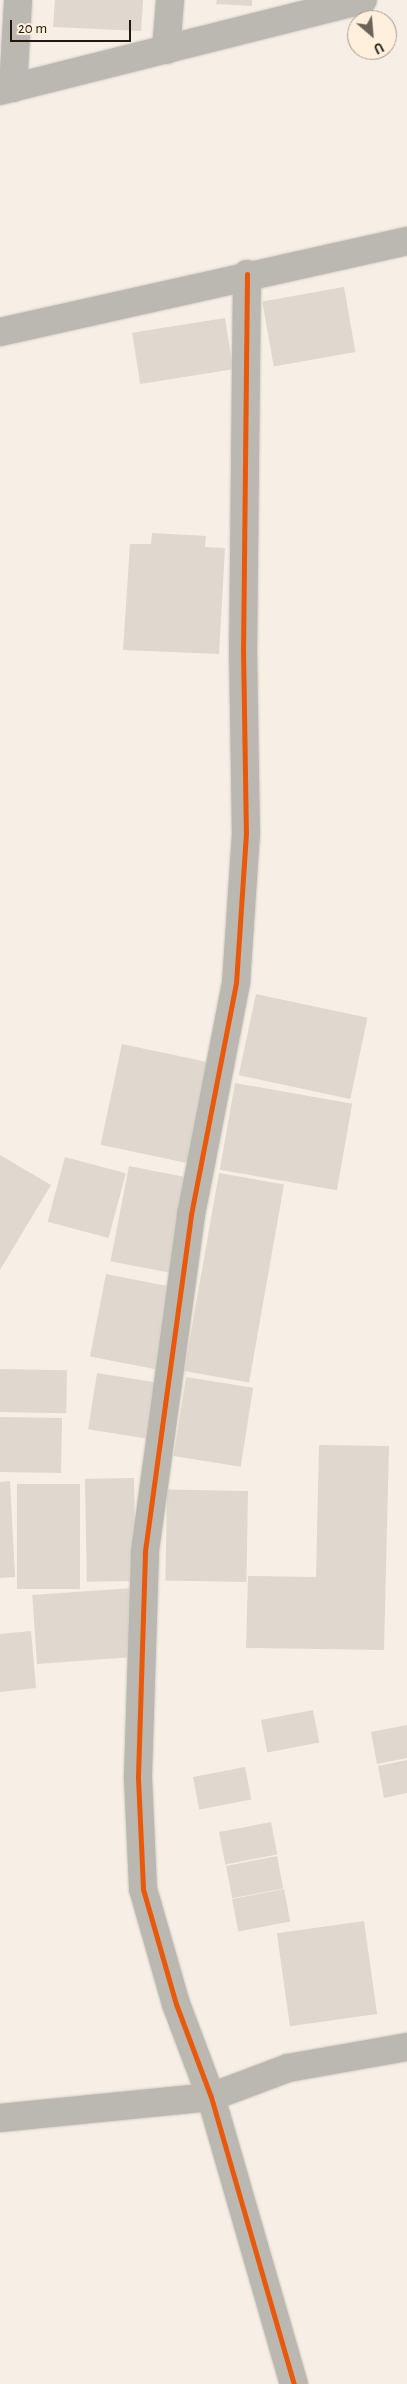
<!DOCTYPE html>
<html>
<head>
<meta charset="utf-8">
<style>
  body { margin:0 }
  #map { position:relative; width:407px; height:2384px; overflow:hidden; background:#f7efe6; font-family:"Alegreya Sans",sans-serif }
  div>[style] { position:absolute }
  .building>* { inset:0; background:#e0d8ce; transform-origin:0 0 }
  .roads { filter:drop-shadow(0 0 1px #d3cdc5) drop-shadow(0 0 1px #d3cdc5) }
  .street>* { height:28px; margin:-14px; padding:0 14px; transform-origin:14px; border-radius:14px; background:#bbb7b1 }
  .cycleway>* { height:5px; margin:-2.5px; padding:0 2.5px; transform-origin:2.5px; border-radius:2.5px; background:#e8590c }
  span { translate:-50% -50%; white-space:nowrap; text-align:center; line-height:1.15; -webkit-text-stroke:4px #fff0de; paint-order:stroke }
  .north { position:absolute; left:347px; top:10px; width:50px; height:50px; box-sizing:border-box; background:#fff0de; border:1px solid #a69a8b; border-radius:50%; rotate:153deg; font-size:14px; font-weight:700; line-height:20px; text-align:center; color:#21190e }
  .north::after { content:''; display:block; margin:auto; width:18px; height:22px; background:#6c645a; clip-path:polygon(50% 0,100% 100%,50% 72%,0 100%) }
  .scale { position:absolute; left:10px; top:20px; width:121px; height:22px; box-sizing:border-box; border:2px solid #21190e; border-top:0; padding-left:6px; font-size:15px; line-height:18px; white-space:nowrap; color:#21190e; -webkit-text-stroke:4px #fff0de; paint-order:stroke }
</style>
</head>
<body>
<div id="map">
  <div class="building">
    <div style="clip-path:polygon(55px 0,143px 0,141px 31px,53px 27px)"></div>
    <div style="clip-path:polygon(217px 0,252px 0,252px 6px,216px 4px)"></div>
    <div style="left:344px;top:287px;width:66px;height:83px;rotate:80deg"></div>
    <div style="left:225px;top:318px;width:52px;height:94px;rotate:81deg"></div>
    <div style="clip-path:polygon(152px 533px,206px 536px,205px 547px,225px 548px,219px 654px,123px 650px,130px 544px,151px 544px)"></div>
    <div style="left:256px;top:994px;width:114px;height:83px;rotate:12deg"></div>
    <div style="left:122px;top:1044px;width:93px;height:103px;rotate:12deg"></div>
    <div style="left:235px;top:1083px;width:119px;height:88px;rotate:10deg"></div>
    <div style="clip-path:polygon(0 1155px,51px 1185px,0 1270px)"></div>
    <div style="left:65px;top:1157px;width:63px;height:67px;rotate:15deg"></div>
    <div style="left:129px;top:1166px;width:65px;height:97px;rotate:11deg"></div>
    <div style="left:219px;top:1173px;width:66px;height:201px;rotate:10deg"></div>
    <div style="left:106px;top:1274px;width:68px;height:84px;rotate:11deg"></div>
    <div style="left:0;top:1369px;width:67px;height:43px;rotate:1deg"></div>
    <div style="left:97px;top:1373px;width:65px;height:57px;rotate:9deg"></div>
    <div style="left:186px;top:1377px;width:68px;height:80px;rotate:9deg"></div>
    <div style="left:0;top:1417px;width:62px;height:55px;rotate:1deg"></div>
    <div style="clip-path:polygon(319px 1445px,389px 1446px,384px 1650px,246px 1648px,248px 1576px,316px 1577px)"></div>
    <div style="left:134px;top:1478px;width:103px;height:49px;rotate:89deg"></div>
    <div style="clip-path:polygon(10px 1481px,15px 1577px,0 1578px,0 1482px)"></div>
    <div style="left:17px;top:1484px;width:63px;height:105px"></div>
    <div style="left:248px;top:1491px;width:91px;height:81px;rotate:91deg"></div>
    <div style="left:133px;top:1588px;width:69px;height:101px;rotate:86deg"></div>
    <div style="clip-path:polygon(31px 1631px,36px 1688px,0 1692px,0 1634px)"></div>
    <div style="left:313px;top:1710px;width:33px;height:53px;rotate:79deg"></div>
    <div style="clip-path:polygon(407px 1725px,407px 1758px,377px 1764px,371px 1732px)"></div>
    <div style="clip-path:polygon(407px 1760px,407px 1793px,384px 1798px,378px 1766px)"></div>
    <div style="left:245px;top:1767px;width:33px;height:53px;rotate:79deg"></div>
    <div style="left:271px;top:1822px;width:33px;height:53px;rotate:79deg"></div>
    <div style="left:277px;top:1856px;width:33px;height:52px;rotate:79deg"></div>
    <div style="left:284px;top:1889px;width:33px;height:53px;rotate:79deg"></div>
    <div style="left:364px;top:1921px;width:94px;height:88px;rotate:82deg"></div>
  </div>
  <div class="roads">
    <div class="street">
      <div style="left:166px;top:50px;width:50px;rotate:-85.4deg"></div>
      <div style="left:13px;top:88px;width:88px;rotate:-86.7deg"></div>
      <div style="left:0;top:91px;width:374px;rotate:-14.1deg"></div>
      <div style="left:247px;top:274px;width:373px;rotate:90.6deg"></div>
      <div style="left:243px;top:647px;width:186px;rotate:89.1deg"></div>
      <div style="left:246px;top:833px;width:150px;rotate:93.8deg"></div>
      <div style="left:236px;top:983px;width:236px;rotate:101deg"></div>
      <div style="left:191px;top:1215px;width:341px;rotate:97.8deg"></div>
      <div style="left:145px;top:1553px;width:225px;rotate:91.8deg"></div>
      <div style="left:138px;top:1778px;width:111px;rotate:87.4deg"></div>
      <div style="left:143px;top:1889px;width:120px;rotate:74deg"></div>
      <div style="left:176px;top:2004px;width:99px;rotate:69.4deg"></div>
      <div style="left:211px;top:2097px;width:299px;rotate:73.9deg"></div>
      <div style="left:0;top:332px;width:417px;rotate:-12.6deg"></div>
      <div style="left:0;top:2118px;width:212px;rotate:-5.7deg"></div>
      <div style="left:211px;top:2097px;width:82px;rotate:-20.6deg"></div>
      <div style="left:288px;top:2068px;width:121px;rotate:-10deg"></div>
    </div>
  </div>
  <div class="cycleway">
    <div style="left:247px;top:274px;width:373px;rotate:90.6deg"></div>
    <div style="left:243px;top:647px;width:186px;rotate:89.1deg"></div>
    <div style="left:246px;top:833px;width:150px;rotate:93.8deg"></div>
    <div style="left:236px;top:983px;width:236px;rotate:101deg"></div>
    <div style="left:191px;top:1215px;width:341px;rotate:97.8deg"></div>
    <div style="left:145px;top:1553px;width:225px;rotate:91.8deg"></div>
    <div style="left:138px;top:1778px;width:111px;rotate:87.4deg"></div>
    <div style="left:143px;top:1889px;width:120px;rotate:74deg"></div>
    <div style="left:176px;top:2004px;width:99px;rotate:69.4deg"></div>
    <div style="left:211px;top:2097px;width:299px;rotate:73.9deg"></div>
  </div>
  <div class="north">U</div>
  <div class="scale">20 m</div>
</div>
</body>
</html>
